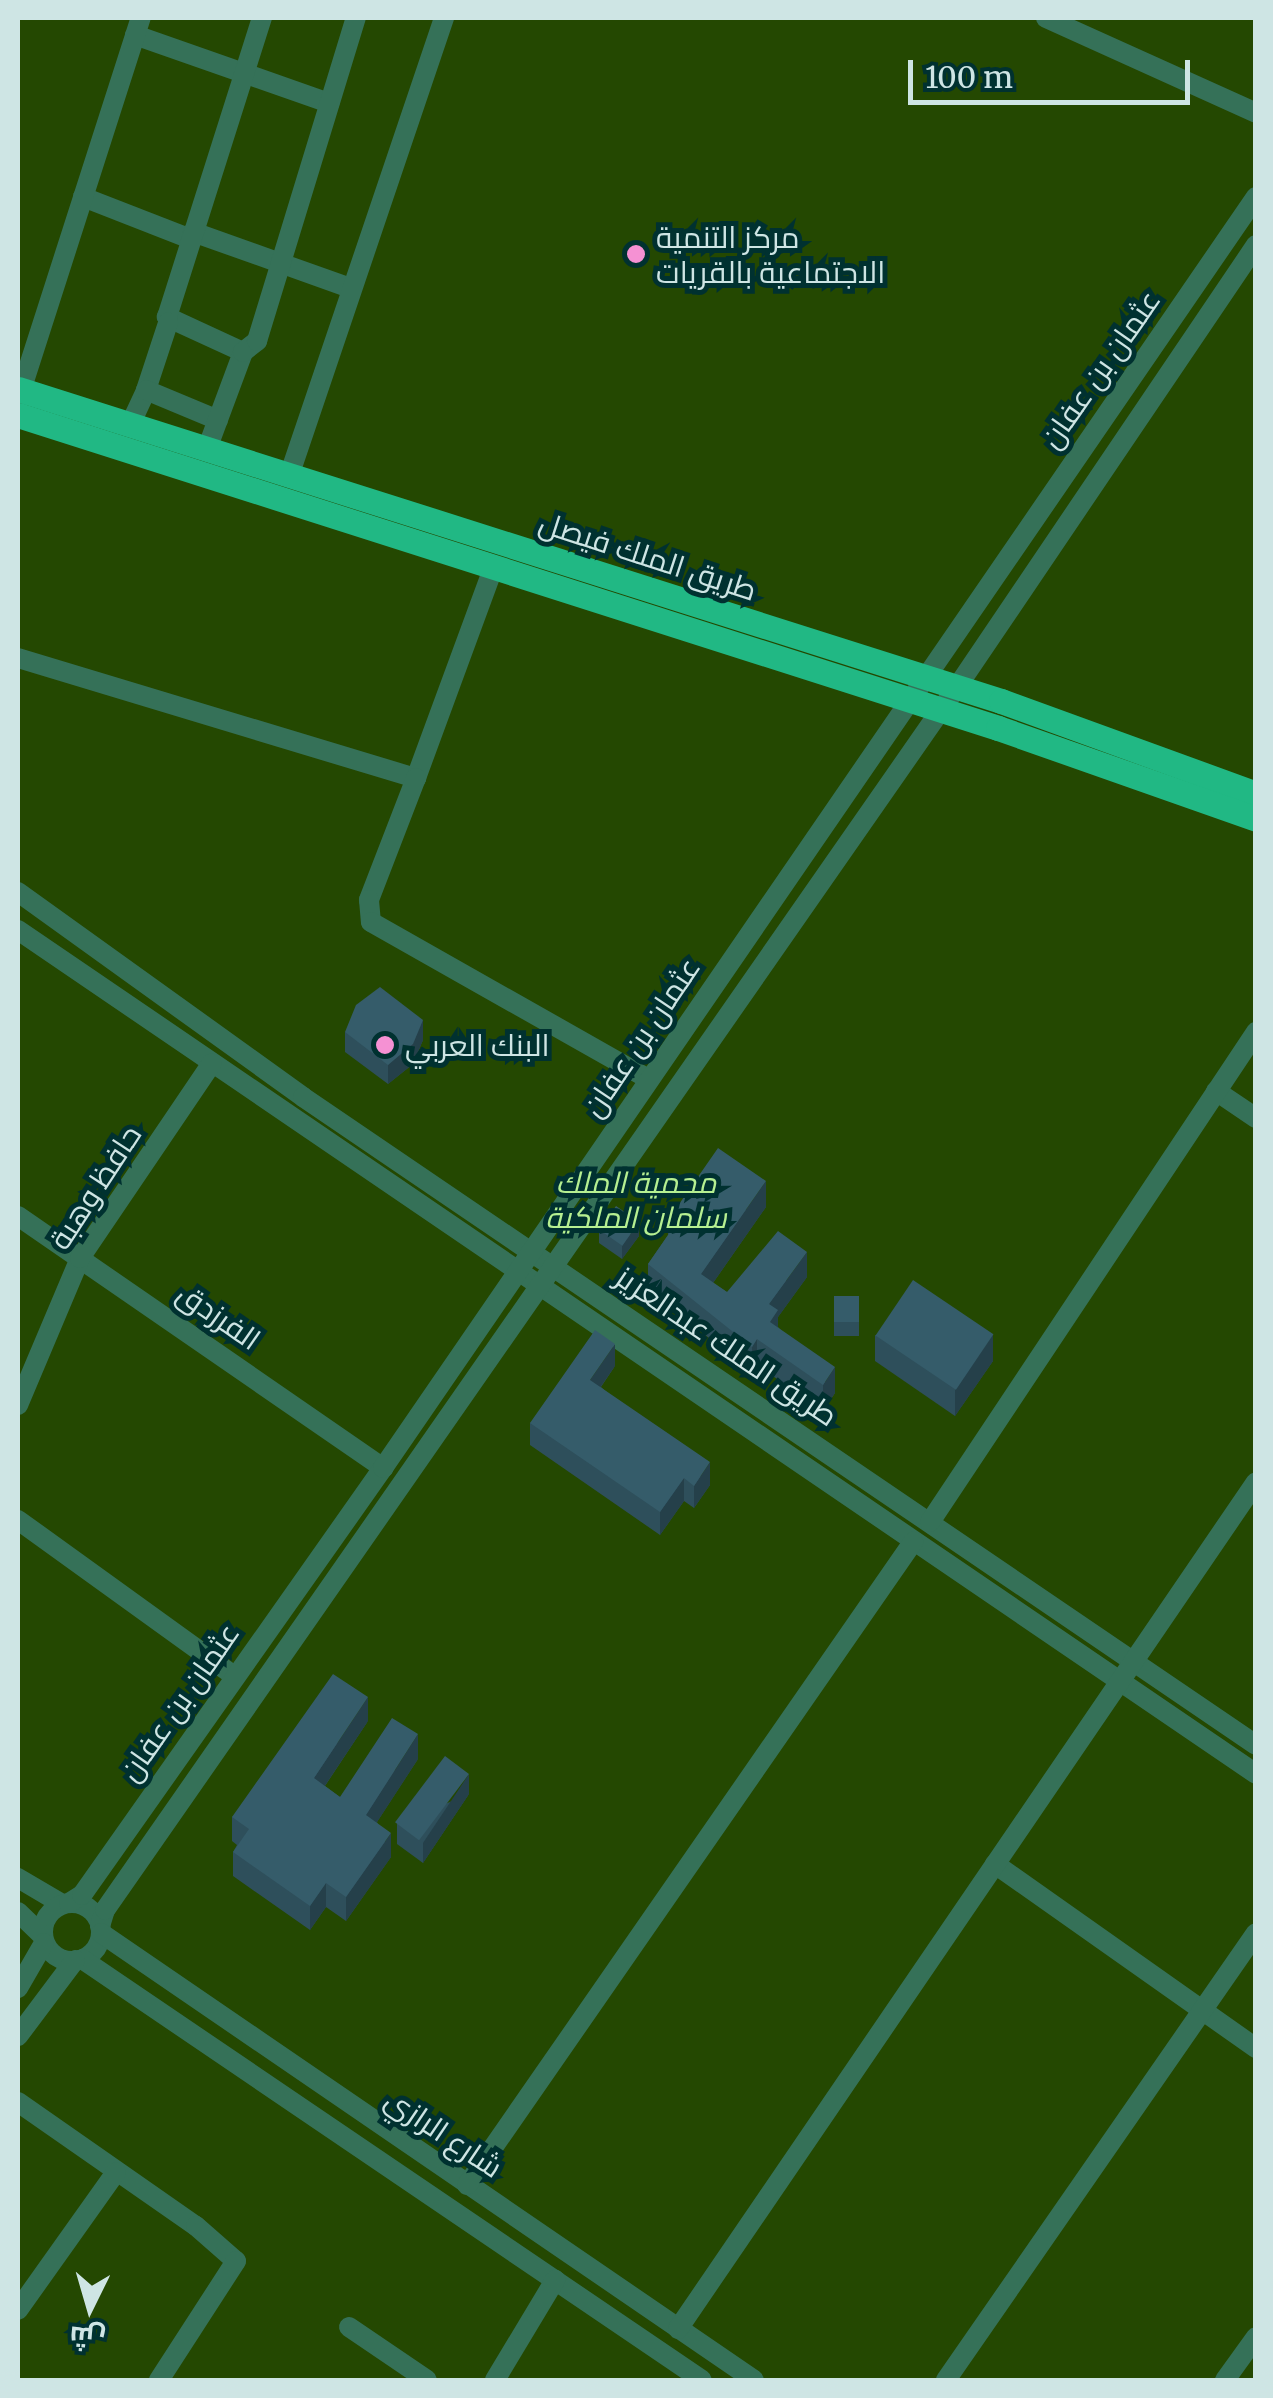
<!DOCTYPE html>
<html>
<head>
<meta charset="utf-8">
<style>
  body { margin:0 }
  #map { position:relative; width:1273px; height:2398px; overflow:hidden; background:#003130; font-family:Merriweather,Cairo,serif }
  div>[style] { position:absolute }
  .green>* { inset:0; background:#244801; transform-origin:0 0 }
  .minor>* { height:20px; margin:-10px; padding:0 10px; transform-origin:10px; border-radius:10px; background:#357158 }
  .minor>.ring { margin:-10px; padding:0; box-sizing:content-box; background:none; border:20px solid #357158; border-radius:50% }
  .major>* { height:25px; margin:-12.5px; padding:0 12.5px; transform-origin:12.5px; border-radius:12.5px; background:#21b884 }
  .wall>* { inset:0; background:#2e4f5b; transform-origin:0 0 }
  .shaded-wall>* { inset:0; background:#25404a }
  .building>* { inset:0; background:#355c6a; transform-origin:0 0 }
  .dots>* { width:28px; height:28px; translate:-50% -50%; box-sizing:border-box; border:5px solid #003130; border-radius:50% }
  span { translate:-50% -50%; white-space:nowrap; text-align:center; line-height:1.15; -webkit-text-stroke:10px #003130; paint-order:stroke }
  .poi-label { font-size:30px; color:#cee5e4 }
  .left { translate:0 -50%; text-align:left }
  .street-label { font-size:30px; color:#cee5e4 }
  .park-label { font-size:30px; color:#b6f091; font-style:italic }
  .frame { position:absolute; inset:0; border:20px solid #cee5e4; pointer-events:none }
  .north { position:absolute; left:40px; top:2258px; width:100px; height:100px; -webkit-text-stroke:8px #003130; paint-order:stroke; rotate:185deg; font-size:28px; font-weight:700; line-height:40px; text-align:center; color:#cee5e4 }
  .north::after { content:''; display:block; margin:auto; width:35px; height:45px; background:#cee5e4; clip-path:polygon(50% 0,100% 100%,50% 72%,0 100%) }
  .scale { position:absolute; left:908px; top:60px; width:282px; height:45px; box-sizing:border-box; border:5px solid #cee5e4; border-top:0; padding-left:12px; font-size:30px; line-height:35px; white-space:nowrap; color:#cee5e4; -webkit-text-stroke:8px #003130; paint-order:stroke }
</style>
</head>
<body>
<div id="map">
  <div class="green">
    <div style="left:18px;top:18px;width:1237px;height:2362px"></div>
  </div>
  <div class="minor">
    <div style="left:1046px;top:18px;width:230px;rotate:24.3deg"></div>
    <div style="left:135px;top:35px;width:206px;rotate:19.3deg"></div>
    <div style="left:83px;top:197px;width:116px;rotate:21.3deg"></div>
    <div style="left:193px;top:232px;width:167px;rotate:19.6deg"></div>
    <div style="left:243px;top:352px;width:84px;rotate:-155.3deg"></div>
    <div style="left:167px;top:317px;width:314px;rotate:-72.4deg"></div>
    <div style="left:146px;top:390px;width:71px;rotate:-71.8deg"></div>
    <div style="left:18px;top:400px;width:401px;rotate:-72.2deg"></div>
    <div style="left:130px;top:425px;width:38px;rotate:-65deg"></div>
    <div style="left:146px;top:390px;width:78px;rotate:22.6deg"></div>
    <div style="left:207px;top:449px;width:103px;rotate:-69.6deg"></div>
    <div style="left:243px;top:352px;width:18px;rotate:-38deg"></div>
    <div style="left:257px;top:341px;width:338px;rotate:-73deg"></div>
    <div style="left:289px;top:476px;width:484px;rotate:-71.3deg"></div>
    <div style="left:18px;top:658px;width:416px;rotate:16.8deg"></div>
    <div style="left:416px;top:778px;width:226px;rotate:-69.8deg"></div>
    <div style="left:416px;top:778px;width:131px;rotate:111.1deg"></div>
    <div style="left:369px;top:900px;width:22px;rotate:85deg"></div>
    <div style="left:371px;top:922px;width:318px;rotate:29.5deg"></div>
    <div style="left:18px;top:892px;width:351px;rotate:35.7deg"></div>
    <div style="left:303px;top:1097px;width:1152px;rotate:34.21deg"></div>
    <div style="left:18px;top:930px;width:1498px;rotate:34.28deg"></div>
    <div style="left:1216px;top:1091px;width:48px;rotate:34deg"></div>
    <div style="left:18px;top:1216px;width:444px;rotate:34.6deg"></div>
    <div style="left:18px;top:1405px;width:160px;rotate:-67.1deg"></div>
    <div style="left:80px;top:1258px;width:235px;rotate:-55.9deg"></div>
    <div style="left:18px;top:1520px;width:265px;rotate:35.8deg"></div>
    <div style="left:930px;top:1522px;width:589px;rotate:-56.36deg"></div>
    <div style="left:995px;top:1864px;width:319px;rotate:35.2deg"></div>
    <div style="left:18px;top:1878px;width:51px;rotate:30.6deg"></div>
    <div class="ring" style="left:43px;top:1903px;width:38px;height:38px"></div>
    <div style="left:69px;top:1903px;width:15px;rotate:-32deg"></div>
    <div style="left:82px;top:1895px;width:522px;rotate:-54.82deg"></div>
    <div style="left:383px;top:1468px;width:1542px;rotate:-55.52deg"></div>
    <div style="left:18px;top:1912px;width:35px;rotate:44deg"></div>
    <div style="left:100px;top:1926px;width:17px;rotate:-73deg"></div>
    <div style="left:105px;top:1910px;width:1491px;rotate:-55.14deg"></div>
    <div style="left:957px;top:687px;width:534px;rotate:-55.92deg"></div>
    <div style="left:101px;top:1933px;width:791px;rotate:34.39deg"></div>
    <div style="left:82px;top:1959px;width:749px;rotate:34.18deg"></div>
    <div style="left:18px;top:1988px;width:52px;rotate:-60deg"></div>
    <div style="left:18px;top:2036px;width:95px;rotate:-53.1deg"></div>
    <div style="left:18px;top:2102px;width:217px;rotate:34.9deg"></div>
    <div style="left:196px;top:2226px;width:53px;rotate:41.2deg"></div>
    <div style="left:236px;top:2261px;width:142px;rotate:122.9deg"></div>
    <div style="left:467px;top:2185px;width:783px;rotate:-55.25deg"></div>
    <div style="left:18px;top:2310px;width:169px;rotate:-54.6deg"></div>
    <div style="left:349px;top:2327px;width:94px;rotate:34.2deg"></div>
    <div style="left:678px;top:2329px;width:1025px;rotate:-55.69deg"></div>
    <div style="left:495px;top:2380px;width:117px;rotate:-59deg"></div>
    <div style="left:946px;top:2380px;width:544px;rotate:-55.26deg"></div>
    <div style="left:1225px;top:2380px;width:53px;rotate:-54.2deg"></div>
  </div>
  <div class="major">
    <div style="left:18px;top:389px;width:1031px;rotate:17.61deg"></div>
    <div style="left:1001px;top:701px;width:271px;rotate:20deg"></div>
    <div style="left:18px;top:415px;width:1029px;rotate:17.71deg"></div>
    <div style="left:998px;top:728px;width:274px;rotate:19.4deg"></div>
  </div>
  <div class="wall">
    <div style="clip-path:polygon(345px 1032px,423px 1040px,413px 1064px,388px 1084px,345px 1052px)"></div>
    <div style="clip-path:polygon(766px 1207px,713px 1283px,727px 1292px,807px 1277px,778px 1317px,778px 1327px,835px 1393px,823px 1411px,757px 1365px,752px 1372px,648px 1290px,648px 1264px,668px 1235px,668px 1220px)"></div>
    <div style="clip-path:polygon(599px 1229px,639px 1236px,622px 1259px,599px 1243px)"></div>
    <div style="left:834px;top:1296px;width:25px;height:40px"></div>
    <div style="clip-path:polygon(875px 1335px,993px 1361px,955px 1416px,875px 1361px)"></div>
    <div style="clip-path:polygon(615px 1366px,601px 1387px,710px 1485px,694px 1508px,684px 1501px,660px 1535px,530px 1445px,530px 1423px)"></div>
    <div style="clip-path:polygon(368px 1721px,325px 1786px,340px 1797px,418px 1759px,377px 1822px,391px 1857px,346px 1921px,326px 1907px,310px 1930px,233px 1876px,233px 1852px,237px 1845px,232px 1841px,232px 1817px)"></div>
    <div style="clip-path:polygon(469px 1794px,423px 1863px,397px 1844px,397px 1824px)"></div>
  </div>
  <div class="shaded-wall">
    <div style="clip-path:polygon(423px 1020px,423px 1040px,413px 1064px,388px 1084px,388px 1065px)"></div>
    <div style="clip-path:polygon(766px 1181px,766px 1207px,701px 1300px,701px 1274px)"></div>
    <div style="clip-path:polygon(639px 1222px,639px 1236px,622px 1259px,622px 1246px)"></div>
    <div style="clip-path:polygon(807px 1252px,807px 1277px,778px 1317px,778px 1335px,770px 1347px,769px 1304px)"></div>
    <div style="clip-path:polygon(993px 1334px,993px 1361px,955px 1416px,955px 1390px)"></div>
    <div style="clip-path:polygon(757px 1339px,757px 1365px,752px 1372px,752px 1347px)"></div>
    <div style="clip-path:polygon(615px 1344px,615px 1366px,590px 1402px,590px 1380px)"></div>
    <div style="clip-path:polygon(835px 1367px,835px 1393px,823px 1411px,823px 1385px)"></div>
    <div style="clip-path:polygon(710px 1462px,710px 1485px,694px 1508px,694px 1486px)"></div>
    <div style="clip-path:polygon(684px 1478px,684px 1501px,660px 1535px,660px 1512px)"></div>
    <div style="clip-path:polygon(368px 1697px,368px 1721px,314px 1802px,314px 1778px)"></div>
    <div style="clip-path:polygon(418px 1734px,418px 1759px,366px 1839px,366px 1815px)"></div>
    <div style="clip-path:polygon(469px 1774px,469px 1794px,423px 1863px,423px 1843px)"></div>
    <div style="clip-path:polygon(391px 1833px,391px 1857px,346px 1921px,346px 1897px)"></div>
    <div style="clip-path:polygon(326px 1883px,326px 1907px,310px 1930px,310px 1906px)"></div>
  </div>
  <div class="building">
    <div style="clip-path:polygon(380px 987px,423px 1020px,413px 1044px,388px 1065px,345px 1032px,356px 1005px)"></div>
    <div style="clip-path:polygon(718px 1148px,766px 1181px,701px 1274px,727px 1292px,778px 1231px,807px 1252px,769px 1304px,778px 1310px,770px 1322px,835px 1367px,823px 1385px,757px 1339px,752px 1347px,648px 1264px,675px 1225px,668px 1220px)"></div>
    <div style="left:616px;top:1206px;width:28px;height:29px;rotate:35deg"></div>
    <div style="left:913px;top:1280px;width:97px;height:67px;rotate:34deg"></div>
    <div style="left:834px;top:1296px;width:25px;height:26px"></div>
    <div style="clip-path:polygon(595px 1330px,615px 1344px,590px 1380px,710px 1462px,694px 1486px,684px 1478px,660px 1512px,530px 1423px)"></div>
    <div style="clip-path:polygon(333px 1674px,368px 1697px,314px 1778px,340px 1797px,392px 1718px,418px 1734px,366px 1815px,391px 1833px,346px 1897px,326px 1883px,310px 1906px,233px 1852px,249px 1829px,232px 1817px)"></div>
    <div style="left:445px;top:1756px;width:30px;height:83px;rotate:37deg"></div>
  </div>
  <div class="dots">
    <div style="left:636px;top:254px;background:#f591d3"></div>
    <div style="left:385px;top:1045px;background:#f591d3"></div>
  </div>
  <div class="poi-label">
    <span class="left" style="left:656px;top:254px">مركز التنمية<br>الاجتماعية بالقريات</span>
    <span class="left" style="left:405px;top:1045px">البنك العربي</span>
  </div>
  <div class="street-label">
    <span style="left:1100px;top:369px;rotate:-55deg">عثمان بن عفان</span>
    <span style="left:648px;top:556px;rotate:18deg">طريق الملك فيصل</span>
    <span style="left:641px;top:1037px;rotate:-56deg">عثمان بن عفان</span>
    <span style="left:95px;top:1187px;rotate:-57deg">حافظ وهبة</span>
    <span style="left:219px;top:1316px;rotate:35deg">الفرزدق</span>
    <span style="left:727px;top:1346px;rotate:34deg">طريق الملك عبدالعزيز</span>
    <span style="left:179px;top:1702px;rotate:-55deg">عثمان بن عفان</span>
    <span style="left:444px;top:2133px;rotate:34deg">شارع الرازي</span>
  </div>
  <div class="park-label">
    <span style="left:636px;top:1199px">محمية الملك<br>سلمان الملكية</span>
  </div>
  <div class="frame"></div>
  <div class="north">ش</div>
  <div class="scale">100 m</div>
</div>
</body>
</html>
